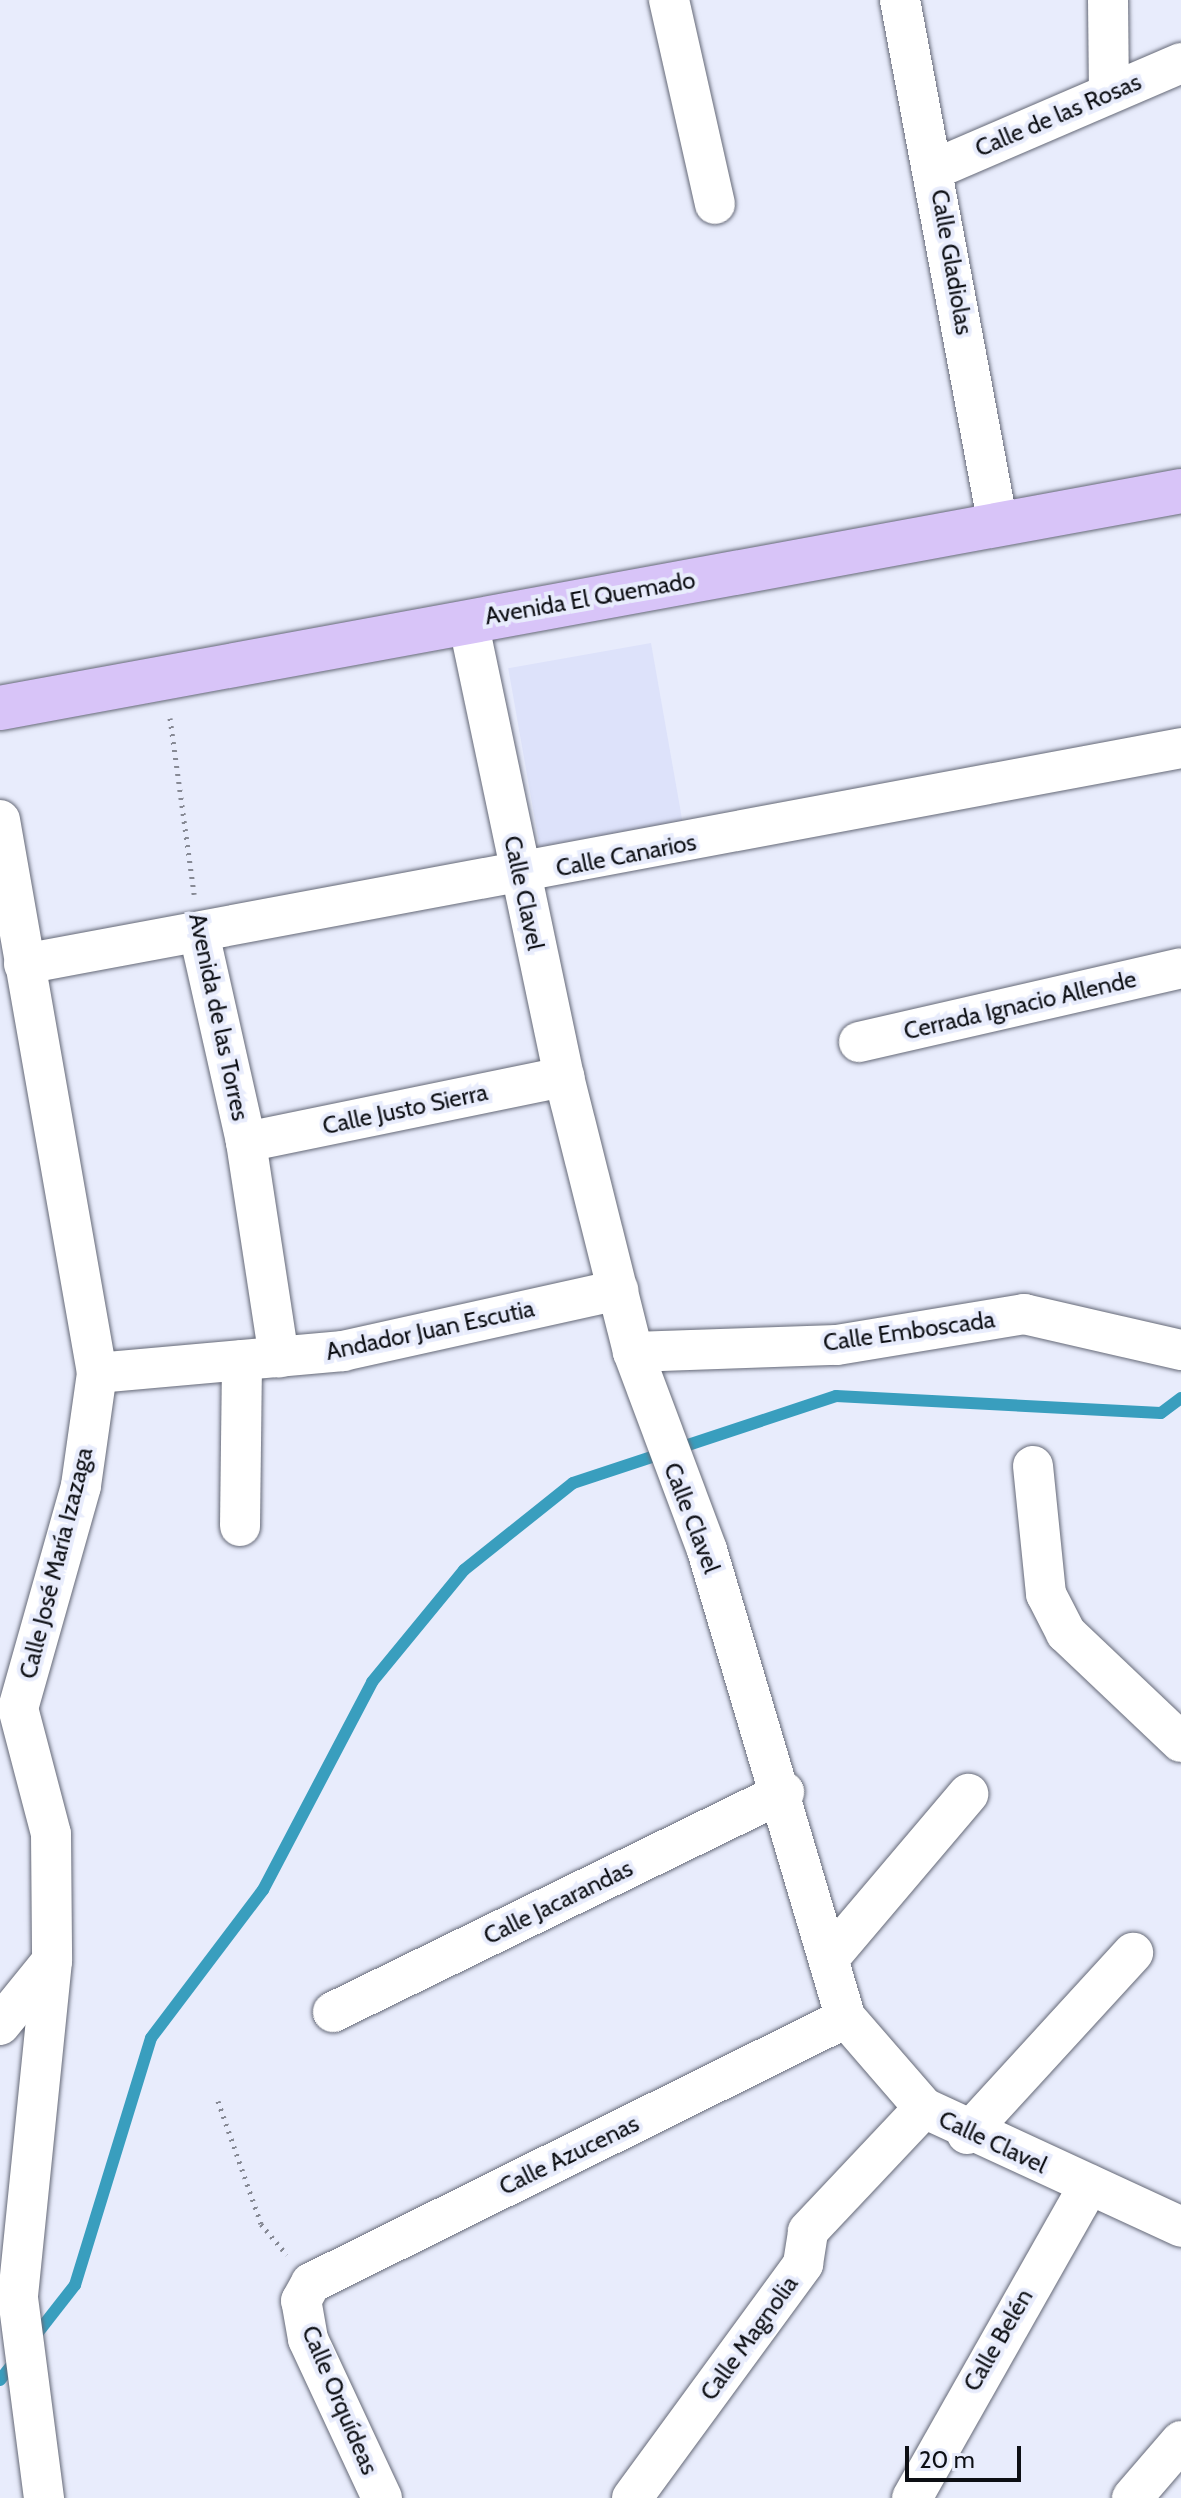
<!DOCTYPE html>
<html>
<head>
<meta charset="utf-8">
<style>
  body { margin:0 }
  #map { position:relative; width:1181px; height:2498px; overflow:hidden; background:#e8ecfc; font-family:Cabin,sans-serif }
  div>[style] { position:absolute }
  .built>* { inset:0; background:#dde2fa; transform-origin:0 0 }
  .stream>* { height:12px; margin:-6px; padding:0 6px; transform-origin:6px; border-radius:6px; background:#399ebe }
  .path>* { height:5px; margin-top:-2.5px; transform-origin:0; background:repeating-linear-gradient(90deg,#868994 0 2px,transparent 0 8px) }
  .roads { filter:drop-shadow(0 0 2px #656977) drop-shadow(0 0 2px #656977) }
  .minor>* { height:40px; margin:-20px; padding:0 20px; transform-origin:20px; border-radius:20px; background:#fff }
  .major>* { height:44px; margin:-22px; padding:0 22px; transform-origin:22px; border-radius:22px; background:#d8c4f8 }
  span { translate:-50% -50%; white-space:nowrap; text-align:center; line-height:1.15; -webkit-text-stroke:8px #e8ecfc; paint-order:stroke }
  .street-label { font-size:24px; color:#0d0f14 }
  .scale { position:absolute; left:905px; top:2446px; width:116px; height:36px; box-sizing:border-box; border:4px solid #0d0f14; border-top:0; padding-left:10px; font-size:24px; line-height:28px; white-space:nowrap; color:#0d0f14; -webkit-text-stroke:6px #e8ecfc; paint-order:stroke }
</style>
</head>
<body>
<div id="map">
  <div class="built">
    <div style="left:651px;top:643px;width:181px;height:145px;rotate:80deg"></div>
  </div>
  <div class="stream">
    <div style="left:32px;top:2340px;width:70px;rotate:-52deg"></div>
    <div style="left:75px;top:2285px;width:258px;rotate:-72.9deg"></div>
    <div style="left:151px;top:2038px;width:186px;rotate:-52.9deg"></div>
    <div style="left:263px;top:1890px;width:235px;rotate:-62.3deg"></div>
    <div style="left:372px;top:1682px;width:145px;rotate:-50.6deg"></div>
    <div style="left:464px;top:1570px;width:139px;rotate:-38.6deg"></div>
    <div style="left:573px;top:1483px;width:277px;rotate:-18.3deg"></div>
    <div style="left:836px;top:1396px;width:325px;rotate:3deg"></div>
    <div style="left:1161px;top:1413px;width:25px;rotate:-37deg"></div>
    <div style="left:0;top:2380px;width:24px;rotate:-52deg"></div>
  </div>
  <div class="path">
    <div style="left:170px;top:718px;width:178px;rotate:82.2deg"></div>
    <div style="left:218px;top:2101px;width:130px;rotate:70.7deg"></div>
    <div style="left:261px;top:2224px;width:40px;rotate:50deg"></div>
  </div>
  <div class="roads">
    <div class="minor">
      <div style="left:669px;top:0;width:209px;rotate:77.3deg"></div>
      <div style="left:900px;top:0;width:534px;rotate:79.43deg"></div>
      <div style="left:1108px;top:0;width:91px;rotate:89.4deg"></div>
      <div style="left:935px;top:169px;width:268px;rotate:-23.3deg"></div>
      <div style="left:468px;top:621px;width:466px;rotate:78.1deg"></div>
      <div style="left:564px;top:1077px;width:284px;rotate:75.9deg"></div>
      <div style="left:633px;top:1352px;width:211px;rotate:69.5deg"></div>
      <div style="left:707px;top:1550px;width:488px;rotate:73.5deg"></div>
      <div style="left:846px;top:2018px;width:119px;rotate:49.1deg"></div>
      <div style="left:924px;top:2108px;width:283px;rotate:24.8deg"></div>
      <div style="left:0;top:820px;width:561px;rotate:80.05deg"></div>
      <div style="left:97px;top:1373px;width:114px;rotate:98.1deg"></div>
      <div style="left:81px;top:1486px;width:231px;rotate:105.8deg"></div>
      <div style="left:18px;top:1708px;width:130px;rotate:75.3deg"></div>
      <div style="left:51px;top:1834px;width:127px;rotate:89.5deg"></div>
      <div style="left:52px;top:1961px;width:339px;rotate:95.8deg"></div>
      <div style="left:18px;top:2298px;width:202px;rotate:82.6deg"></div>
      <div style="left:199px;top:933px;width:214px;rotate:77.3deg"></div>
      <div style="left:246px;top:1142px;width:218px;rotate:81.3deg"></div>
      <div style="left:24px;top:964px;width:1177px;rotate:-10.57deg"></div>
      <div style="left:859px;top:1042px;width:330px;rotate:-12.9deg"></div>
      <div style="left:246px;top:1142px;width:325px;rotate:-11.6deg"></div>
      <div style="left:633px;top:1352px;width:204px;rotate:-2deg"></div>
      <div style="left:837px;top:1345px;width:190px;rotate:-9.4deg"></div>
      <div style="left:1024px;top:1314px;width:161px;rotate:12.9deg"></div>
      <div style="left:97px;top:1373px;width:247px;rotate:-5.1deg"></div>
      <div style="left:343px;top:1351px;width:282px;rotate:-12.5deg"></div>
      <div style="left:1033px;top:1466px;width:129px;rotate:84.2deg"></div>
      <div style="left:1046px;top:1594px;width:44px;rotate:62.9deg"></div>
      <div style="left:1066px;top:1633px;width:158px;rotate:43.5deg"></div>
      <div style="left:240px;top:1526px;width:166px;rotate:-89.3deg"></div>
      <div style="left:830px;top:1957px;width:214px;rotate:-49.7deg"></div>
      <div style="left:333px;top:2012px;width:502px;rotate:-26deg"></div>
      <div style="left:0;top:2025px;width:82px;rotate:-50.9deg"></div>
      <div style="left:967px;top:2134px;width:246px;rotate:-47.5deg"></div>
      <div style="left:382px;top:2498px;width:175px;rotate:-115deg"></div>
      <div style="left:308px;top:2339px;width:39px;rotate:-100deg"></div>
      <div style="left:301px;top:2301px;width:21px;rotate:-61deg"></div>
      <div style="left:311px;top:2283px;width:597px;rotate:-26.35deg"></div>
      <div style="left:632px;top:2498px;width:290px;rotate:-53.8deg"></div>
      <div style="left:803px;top:2264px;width:33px;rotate:-81deg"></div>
      <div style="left:808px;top:2231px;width:169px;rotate:-46.7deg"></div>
      <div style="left:912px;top:2498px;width:360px;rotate:-60.5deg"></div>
      <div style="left:1132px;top:2498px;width:75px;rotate:-49.3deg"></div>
    </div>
    <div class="major">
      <div style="left:0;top:708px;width:1201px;rotate:-10.41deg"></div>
    </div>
  </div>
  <div class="street-label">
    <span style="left:1058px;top:115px;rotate:-23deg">Calle de las Rosas</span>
    <span style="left:952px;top:262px;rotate:80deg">Calle Gladiolas</span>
    <span style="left:590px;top:598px;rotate:-10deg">Avenida El Quemado</span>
    <span style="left:626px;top:855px;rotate:-11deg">Calle Canarios</span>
    <span style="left:524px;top:893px;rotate:78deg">Calle Clavel</span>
    <span style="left:1020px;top:1005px;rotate:-13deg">Cerrada Ignacio Allende</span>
    <span style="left:219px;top:1017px;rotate:78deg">Avenida de las Torres</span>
    <span style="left:405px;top:1109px;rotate:-12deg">Calle Justo Sierra</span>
    <span style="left:430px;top:1330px;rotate:-12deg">Andador Juan Escutia</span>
    <span style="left:909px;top:1331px;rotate:-8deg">Calle Emboscada</span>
    <span style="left:692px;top:1518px;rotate:69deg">Calle Clavel</span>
    <span style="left:56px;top:1563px;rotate:-76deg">Calle José María Izazaga</span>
    <span style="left:558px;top:1902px;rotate:-26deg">Calle Jacarandas</span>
    <span style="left:993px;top:2142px;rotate:25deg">Calle Clavel</span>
    <span style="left:569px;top:2155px;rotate:-26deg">Calle Azucenas</span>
    <span style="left:749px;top:2338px;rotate:-54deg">Calle Magnolia</span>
    <span style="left:998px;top:2340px;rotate:-60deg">Calle Belén</span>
    <span style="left:340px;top:2400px;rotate:67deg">Calle Orquídeas</span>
  </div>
  <div class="scale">20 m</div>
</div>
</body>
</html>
